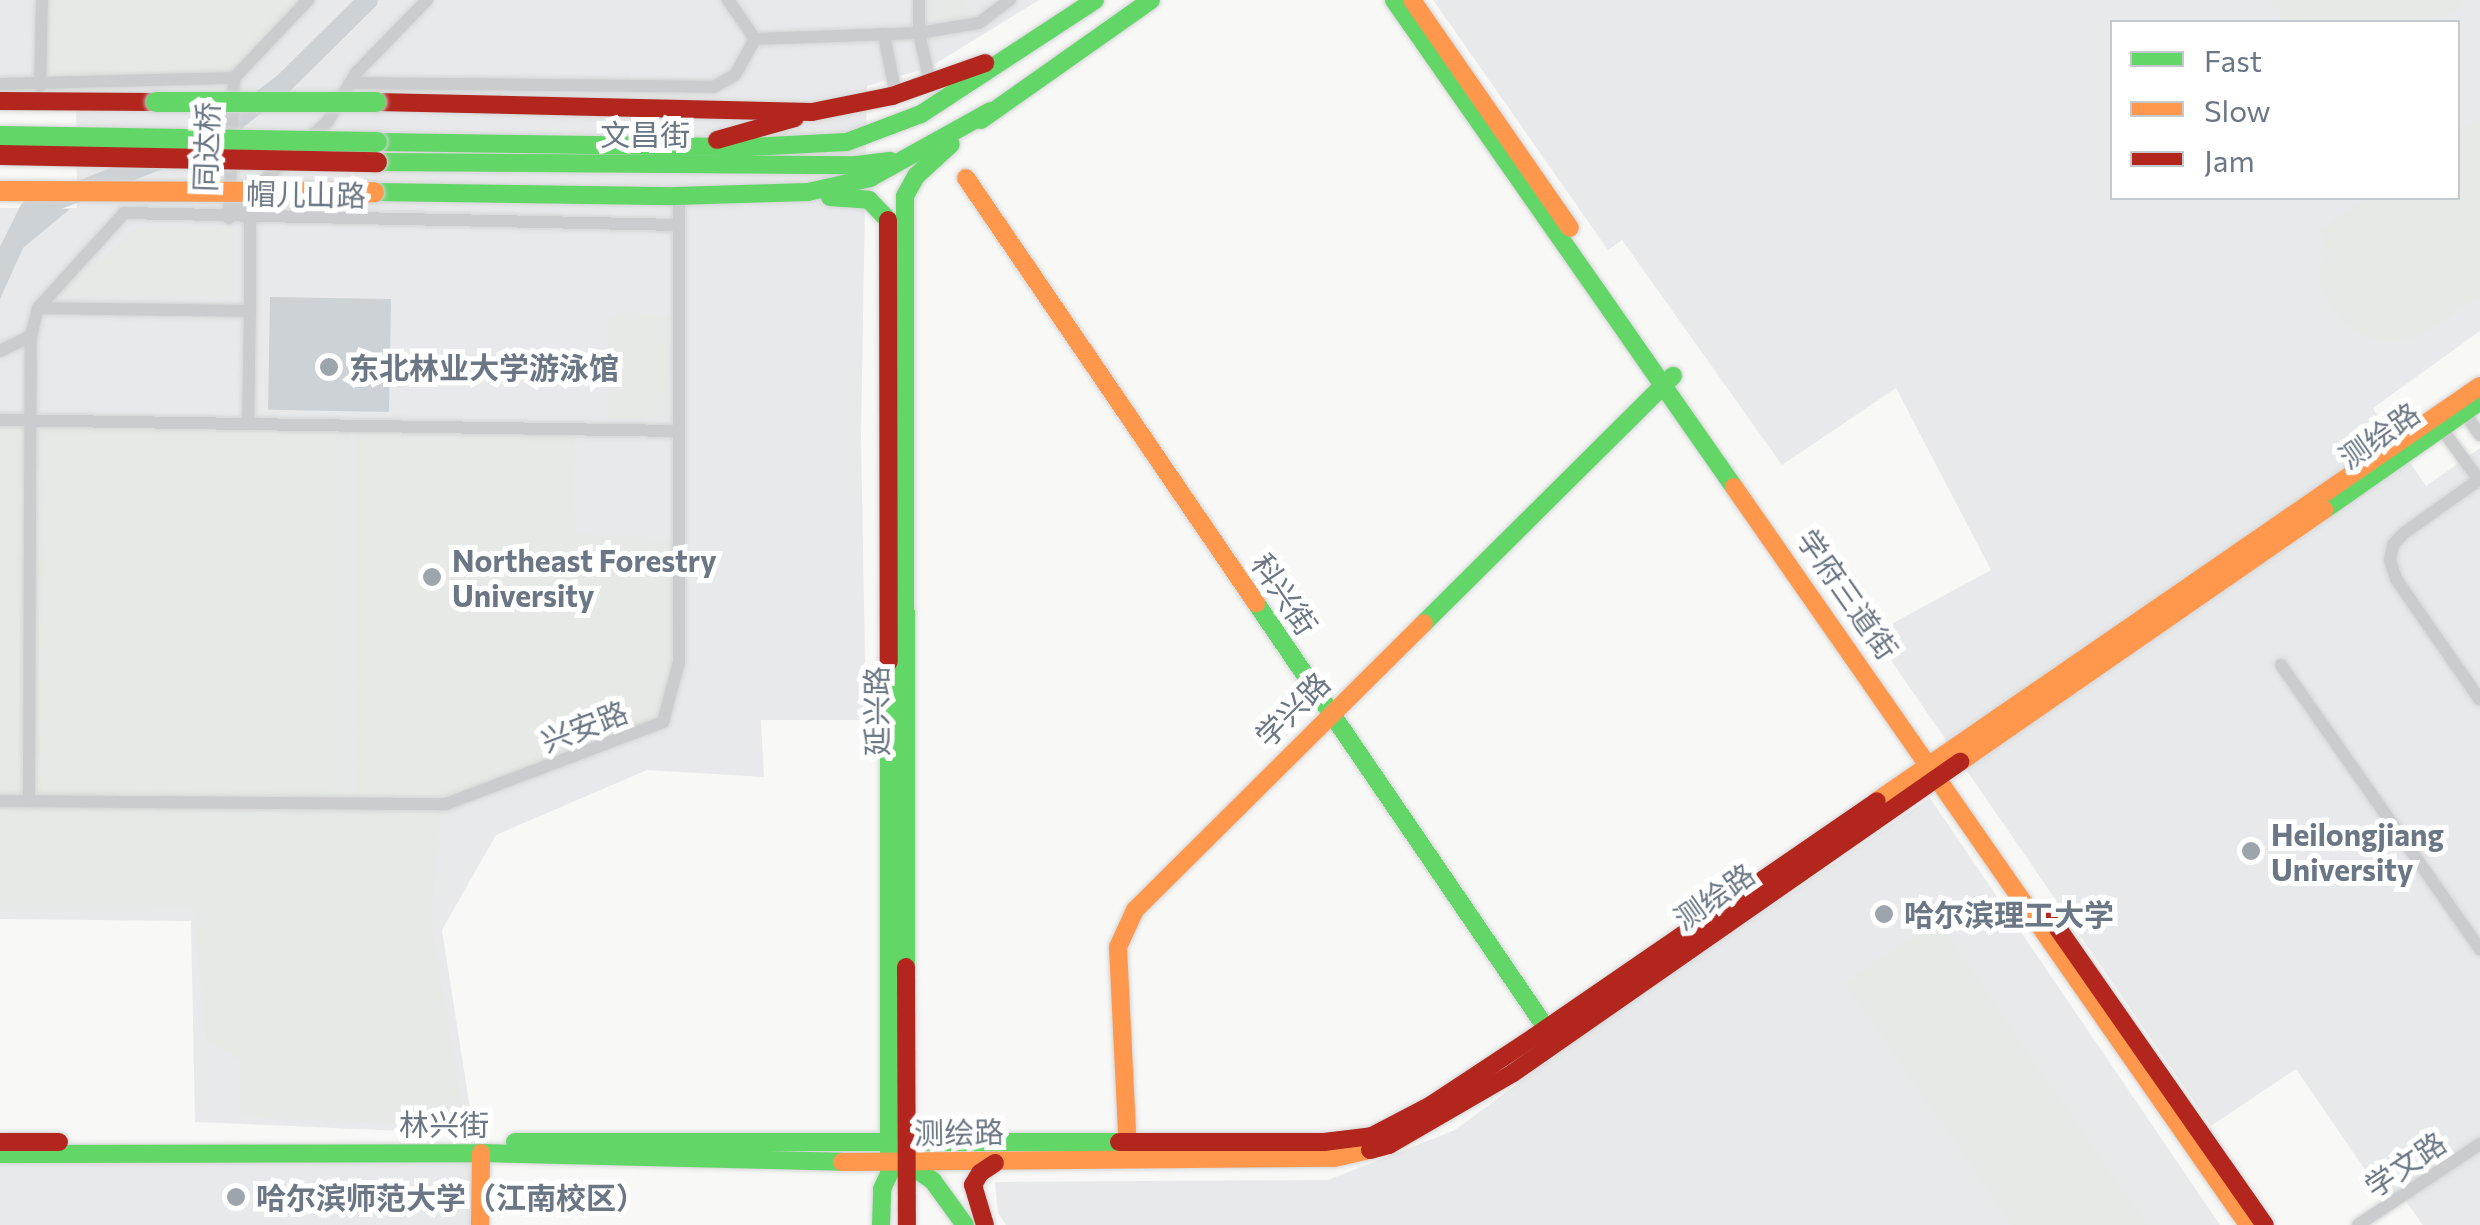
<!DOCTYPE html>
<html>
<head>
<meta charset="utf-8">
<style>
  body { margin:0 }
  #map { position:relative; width:2480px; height:1225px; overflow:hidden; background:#f8f8f7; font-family:Commissioner,"Noto Sans SC",sans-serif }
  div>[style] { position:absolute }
  .built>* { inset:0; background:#e8e9ea; transform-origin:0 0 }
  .green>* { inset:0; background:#e6e9e5; transform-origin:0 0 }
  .water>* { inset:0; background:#ccd2d5; transform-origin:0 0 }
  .river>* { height:20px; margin:-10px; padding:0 10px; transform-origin:10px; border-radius:10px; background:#ccd2d5 }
  .roads { filter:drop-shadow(0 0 2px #d4d5d5) drop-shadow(0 0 2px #d4d5d5) }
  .street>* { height:12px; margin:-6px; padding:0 6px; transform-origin:6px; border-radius:6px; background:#cbcccd }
  .fast>* { height:18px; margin:-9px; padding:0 9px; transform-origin:9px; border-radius:9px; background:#63d668 }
  .slow>* { height:18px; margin:-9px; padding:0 9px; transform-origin:9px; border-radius:9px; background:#ff974d }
  .jam>* { height:18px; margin:-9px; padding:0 9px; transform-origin:9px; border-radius:9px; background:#b3261e }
  .bridges { filter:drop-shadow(0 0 2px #d4d5d5) drop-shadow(0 0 2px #d4d5d5) }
  .fast-bridge>* { height:20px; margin:-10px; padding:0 10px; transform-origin:10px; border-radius:10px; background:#63d668 }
  .slow-bridge>* { height:20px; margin:-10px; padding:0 10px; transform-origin:10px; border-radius:10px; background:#ff974d }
  .jam-bridge>* { height:20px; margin:-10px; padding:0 10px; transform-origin:10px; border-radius:10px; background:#b3261e }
  .dots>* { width:28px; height:28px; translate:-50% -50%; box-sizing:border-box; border:5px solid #fff; border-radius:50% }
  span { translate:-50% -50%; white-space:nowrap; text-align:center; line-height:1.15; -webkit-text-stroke:10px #fff; paint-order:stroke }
  .street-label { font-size:30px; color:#6b7784 }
  .poi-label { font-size:30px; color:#6b7784; font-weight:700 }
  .left { translate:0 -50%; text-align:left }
  .legend { position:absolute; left:2110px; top:20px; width:350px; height:180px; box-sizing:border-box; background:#fff; border:2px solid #c4c9ce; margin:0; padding:12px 18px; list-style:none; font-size:30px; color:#6b7784 }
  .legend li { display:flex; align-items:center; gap:20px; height:50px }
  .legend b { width:50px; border:2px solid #c4c9ce }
</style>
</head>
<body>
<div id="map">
  <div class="built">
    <div style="clip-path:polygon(0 0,1039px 0,930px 67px,867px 86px,861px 435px,866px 720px,761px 720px,764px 777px,647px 770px,496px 835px,442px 930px,474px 1134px,195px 1122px,191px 921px,0 919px,0 208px,77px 208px,76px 92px,0 90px)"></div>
    <div style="clip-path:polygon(evenodd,1433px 0,2480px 0,2480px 331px,2373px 408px,2426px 486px,2480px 448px,2480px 1225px,2423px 1225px,2405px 1200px,2377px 1187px,2296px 1069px,2211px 1126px,1873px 634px,1991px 570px,1896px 388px,1782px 465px,1622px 240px,1608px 250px,1433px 0,2112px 22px,2458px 22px,2458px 198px,2112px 198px,2112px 22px)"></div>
    <div style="clip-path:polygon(1930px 798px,2220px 1225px,1006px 1225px,998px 1213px,995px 1182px,1328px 1180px,1455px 1130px,1590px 1030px)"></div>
    <div style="left:471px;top:1160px;width:65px;height:471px;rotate:90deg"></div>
  </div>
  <div class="green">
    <div style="clip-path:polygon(48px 0,298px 0,226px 75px,47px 77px)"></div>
    <div style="clip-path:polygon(930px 0,963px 0,975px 18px,930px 19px)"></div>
    <div style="clip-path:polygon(2270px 0,2468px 0,2440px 22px,2285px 22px)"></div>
    <div style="clip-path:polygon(2480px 118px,2480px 296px,2409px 342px,2382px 342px,2354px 331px,2330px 308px,2323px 291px,2319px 275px,2325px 240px,2319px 231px,2367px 198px,2458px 198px,2458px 134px)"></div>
    <div style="clip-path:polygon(139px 227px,233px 228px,234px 297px,66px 296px,65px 288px)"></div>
    <div style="clip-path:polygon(620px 313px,669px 315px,666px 418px,607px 419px,608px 319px)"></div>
    <div style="left:26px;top:423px;width:375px;height:26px;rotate:90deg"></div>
    <div style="left:34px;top:425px;width:316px;height:372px"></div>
    <div style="clip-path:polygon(356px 429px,574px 436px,575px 534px,672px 539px,673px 660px,659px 719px,446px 796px,355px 798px)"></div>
    <div style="clip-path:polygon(0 807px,441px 812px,430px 920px,465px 1126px,239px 1117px,241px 1060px,207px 1041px,193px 910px,0 911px)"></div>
    <div style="clip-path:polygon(1937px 920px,2147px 1225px,2012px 1225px,1845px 983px)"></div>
  </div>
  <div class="water">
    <div style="clip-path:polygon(25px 209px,70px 209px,23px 248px,0 299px,0 255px)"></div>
    <div style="left:391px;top:299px;width:113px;height:121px;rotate:91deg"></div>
  </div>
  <div class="river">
    <div style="left:217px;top:135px;width:86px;rotate:-37.9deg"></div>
    <div style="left:285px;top:82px;width:117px;rotate:-44.7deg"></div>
    <div style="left:0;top:269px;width:65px;rotate:-63.4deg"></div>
    <div style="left:29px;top:211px;width:139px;rotate:-21.6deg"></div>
  </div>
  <div class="roads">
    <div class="street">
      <div style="left:728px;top:0;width:47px;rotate:55.3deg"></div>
      <div style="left:755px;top:39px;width:164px;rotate:-2.1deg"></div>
      <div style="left:919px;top:33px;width:33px;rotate:-90deg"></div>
      <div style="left:884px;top:35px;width:61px;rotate:78.7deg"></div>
      <div style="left:350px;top:83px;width:364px;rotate:0.6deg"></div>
      <div style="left:714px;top:87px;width:24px;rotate:-30deg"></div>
      <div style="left:735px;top:75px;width:41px;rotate:-60.9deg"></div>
      <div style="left:930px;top:83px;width:51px;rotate:-102.4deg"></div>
      <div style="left:919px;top:33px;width:61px;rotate:-9.5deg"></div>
      <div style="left:979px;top:23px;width:39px;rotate:-37deg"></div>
      <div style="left:0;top:84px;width:234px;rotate:-1.5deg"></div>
      <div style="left:234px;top:78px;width:108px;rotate:-46.5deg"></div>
      <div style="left:40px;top:86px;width:86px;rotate:-88.7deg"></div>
      <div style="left:306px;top:141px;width:30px;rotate:-42deg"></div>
      <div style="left:328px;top:121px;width:56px;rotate:-59.7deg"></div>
      <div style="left:356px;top:73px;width:102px;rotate:-45.8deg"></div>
      <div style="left:229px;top:218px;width:79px;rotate:-46.5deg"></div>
      <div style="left:229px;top:218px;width:140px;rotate:-88deg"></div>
      <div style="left:38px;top:308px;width:212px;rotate:0.8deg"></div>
      <div style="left:250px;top:311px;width:93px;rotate:-90deg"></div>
      <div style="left:0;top:351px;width:34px;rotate:-26deg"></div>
      <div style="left:31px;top:336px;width:29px;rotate:-76deg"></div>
      <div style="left:38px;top:308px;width:128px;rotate:-47.8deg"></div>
      <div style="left:124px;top:213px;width:555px;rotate:1.24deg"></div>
      <div style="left:2464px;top:412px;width:28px;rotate:55deg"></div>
      <div style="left:0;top:420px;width:678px;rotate:0.93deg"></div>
      <div style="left:248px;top:423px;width:112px;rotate:-89deg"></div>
      <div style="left:2441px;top:428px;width:64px;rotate:53.8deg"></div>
      <div style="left:2480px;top:479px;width:93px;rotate:144.6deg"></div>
      <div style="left:2404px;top:533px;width:16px;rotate:133deg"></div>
      <div style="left:2393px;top:545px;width:15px;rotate:101deg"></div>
      <div style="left:2390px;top:560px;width:20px;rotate:72deg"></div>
      <div style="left:2396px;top:579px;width:147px;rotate:55.2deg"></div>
      <div style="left:2281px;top:665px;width:347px;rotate:55deg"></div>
      <div style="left:0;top:801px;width:446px;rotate:0.4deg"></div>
      <div style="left:446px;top:804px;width:232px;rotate:-20.7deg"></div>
      <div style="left:663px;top:722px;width:62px;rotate:-75.1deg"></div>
      <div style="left:679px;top:662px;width:466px;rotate:-90deg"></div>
      <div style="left:29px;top:801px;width:465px;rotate:-89.8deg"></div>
      <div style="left:2358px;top:1225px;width:146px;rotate:-33.6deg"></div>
    </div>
    <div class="fast">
      <div style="left:1394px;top:0;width:594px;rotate:55.08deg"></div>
      <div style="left:981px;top:120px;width:208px;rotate:-35.2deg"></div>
      <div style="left:377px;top:142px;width:372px;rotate:0.8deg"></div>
      <div style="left:749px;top:147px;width:98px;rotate:-2.9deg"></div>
      <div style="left:847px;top:142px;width:79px;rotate:-20.7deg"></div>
      <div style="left:921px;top:114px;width:208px;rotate:-33.2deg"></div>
      <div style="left:377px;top:162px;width:479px;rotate:0.4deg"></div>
      <div style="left:856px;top:165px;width:34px;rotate:-7deg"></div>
      <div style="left:374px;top:192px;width:301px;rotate:0.8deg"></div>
      <div style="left:675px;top:196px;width:133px;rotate:-1.7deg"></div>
      <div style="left:808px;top:192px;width:64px;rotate:-12.7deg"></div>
      <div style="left:870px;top:178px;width:138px;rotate:-29deg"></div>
      <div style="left:905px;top:196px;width:771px;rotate:89.93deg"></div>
      <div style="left:905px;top:196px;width:23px;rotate:-61deg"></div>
      <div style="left:916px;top:176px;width:47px;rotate:-42.4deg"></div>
      <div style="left:830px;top:197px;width:39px;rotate:4deg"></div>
      <div style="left:869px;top:200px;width:28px;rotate:46deg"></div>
      <div style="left:2324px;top:510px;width:190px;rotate:-34.9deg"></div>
      <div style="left:1256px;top:603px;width:527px;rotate:55.68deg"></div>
      <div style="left:1424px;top:623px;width:351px;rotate:-44.8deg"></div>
      <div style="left:515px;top:1142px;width:604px"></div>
      <div style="left:0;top:1154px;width:481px;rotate:-0.1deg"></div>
      <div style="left:481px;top:1153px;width:361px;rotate:1.4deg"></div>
      <div style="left:908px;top:1164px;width:30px;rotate:34deg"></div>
      <div style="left:933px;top:1181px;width:54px;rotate:54deg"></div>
      <div style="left:881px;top:1225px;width:36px;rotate:-88deg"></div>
      <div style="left:882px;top:1189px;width:17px;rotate:-65deg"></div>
      <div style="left:889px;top:1174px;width:512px;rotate:-90deg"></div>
    </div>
    <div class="slow">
      <div style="left:1412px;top:0;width:277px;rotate:55.3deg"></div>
      <div style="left:966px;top:178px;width:515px;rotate:55.69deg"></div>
      <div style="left:1734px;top:487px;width:899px;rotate:55.14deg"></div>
      <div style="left:1960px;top:762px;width:443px;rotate:-34.7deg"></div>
      <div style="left:1877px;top:801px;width:732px;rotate:-34.54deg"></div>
      <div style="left:1128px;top:1152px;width:205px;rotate:-92.8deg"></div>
      <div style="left:1118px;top:947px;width:41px;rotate:-65.3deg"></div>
      <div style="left:1135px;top:910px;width:407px;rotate:-44.8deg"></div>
      <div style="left:842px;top:1162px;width:492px;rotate:-0.5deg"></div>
      <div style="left:1334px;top:1158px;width:37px;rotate:-13deg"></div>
      <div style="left:480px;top:1225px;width:72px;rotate:-89.2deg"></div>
    </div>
    <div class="jam">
      <div style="left:0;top:101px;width:156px;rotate:0.4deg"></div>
      <div style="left:376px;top:102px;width:436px;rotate:1.3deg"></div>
      <div style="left:812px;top:112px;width:82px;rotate:-11.3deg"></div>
      <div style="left:892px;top:96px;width:99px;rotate:-19.5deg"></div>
      <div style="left:717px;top:140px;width:81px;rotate:-15.8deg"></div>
      <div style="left:888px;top:220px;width:442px;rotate:89.9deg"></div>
      <div style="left:2045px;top:910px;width:384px;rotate:55.1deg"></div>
      <div style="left:906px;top:967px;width:258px;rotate:89.8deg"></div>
      <div style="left:0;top:1142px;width:59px"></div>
      <div style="left:1119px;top:1142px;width:205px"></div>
      <div style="left:1324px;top:1142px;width:48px;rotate:-7.1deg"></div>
      <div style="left:1372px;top:1136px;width:67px;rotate:-27.7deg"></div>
      <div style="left:1431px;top:1105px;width:123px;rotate:-33.4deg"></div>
      <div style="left:1534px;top:1037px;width:416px;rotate:-34.5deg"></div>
      <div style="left:1370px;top:1150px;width:20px;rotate:-15deg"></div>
      <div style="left:1389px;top:1145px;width:143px;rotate:-30.1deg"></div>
      <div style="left:1513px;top:1073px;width:545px;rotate:-34.83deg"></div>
      <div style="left:985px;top:1225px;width:42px;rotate:-106.7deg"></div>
      <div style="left:973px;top:1185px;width:14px;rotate:-60deg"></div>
      <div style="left:980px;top:1173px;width:18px;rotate:-34deg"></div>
    </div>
  </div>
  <div class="bridges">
    <div class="fast-bridge">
      <div style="left:156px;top:102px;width:220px"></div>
      <div style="left:0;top:136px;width:377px;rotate:0.9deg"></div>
    </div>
    <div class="slow-bridge">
      <div style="left:0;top:191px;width:374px;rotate:0.2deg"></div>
    </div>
    <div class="jam-bridge">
      <div style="left:0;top:155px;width:377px;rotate:1.1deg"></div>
    </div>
  </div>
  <div class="dots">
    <div style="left:329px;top:367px;background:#9ca4ac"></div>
    <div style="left:432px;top:577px;background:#9ca4ac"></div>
    <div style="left:2251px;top:851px;background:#9ca4ac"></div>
    <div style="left:1884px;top:914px;background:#9ca4ac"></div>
    <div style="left:236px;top:1197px;background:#9ca4ac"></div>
  </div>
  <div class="street-label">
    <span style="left:645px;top:134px">文昌街</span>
    <span style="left:206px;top:147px;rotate:-88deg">同达桥</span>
    <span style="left:306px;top:194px;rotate:1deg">帽儿山路</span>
    <span style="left:2379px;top:435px;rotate:-35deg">测绘路</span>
    <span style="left:1285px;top:594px;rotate:56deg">科兴街</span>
    <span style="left:1848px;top:594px;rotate:55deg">学府三道街</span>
    <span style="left:1292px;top:709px;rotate:-45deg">学兴路</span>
    <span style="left:876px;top:711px;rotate:-90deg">延兴路</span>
    <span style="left:584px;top:726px;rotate:-21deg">兴安路</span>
    <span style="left:1714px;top:896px;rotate:-35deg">测绘路</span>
    <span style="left:444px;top:1124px">林兴街</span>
    <span style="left:959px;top:1132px;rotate:-1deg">测绘路</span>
    <span style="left:2405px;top:1164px;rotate:-34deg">学文路</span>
  </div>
  <div class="poi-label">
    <span class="left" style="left:349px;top:367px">东北林业大学游泳馆</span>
    <span class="left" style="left:452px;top:577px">Northeast Forestry<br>University</span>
    <span class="left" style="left:2271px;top:851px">Heilongjiang<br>University</span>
    <span class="left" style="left:1904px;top:914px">哈尔滨理工大学</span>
    <span class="left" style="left:256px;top:1197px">哈尔滨师范大学（江南校区）</span>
  </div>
  <ul class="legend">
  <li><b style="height:12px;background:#63d668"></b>Fast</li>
  <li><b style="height:12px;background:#ff974d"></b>Slow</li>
  <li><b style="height:12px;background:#b3261e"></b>Jam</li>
  </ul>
</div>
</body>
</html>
